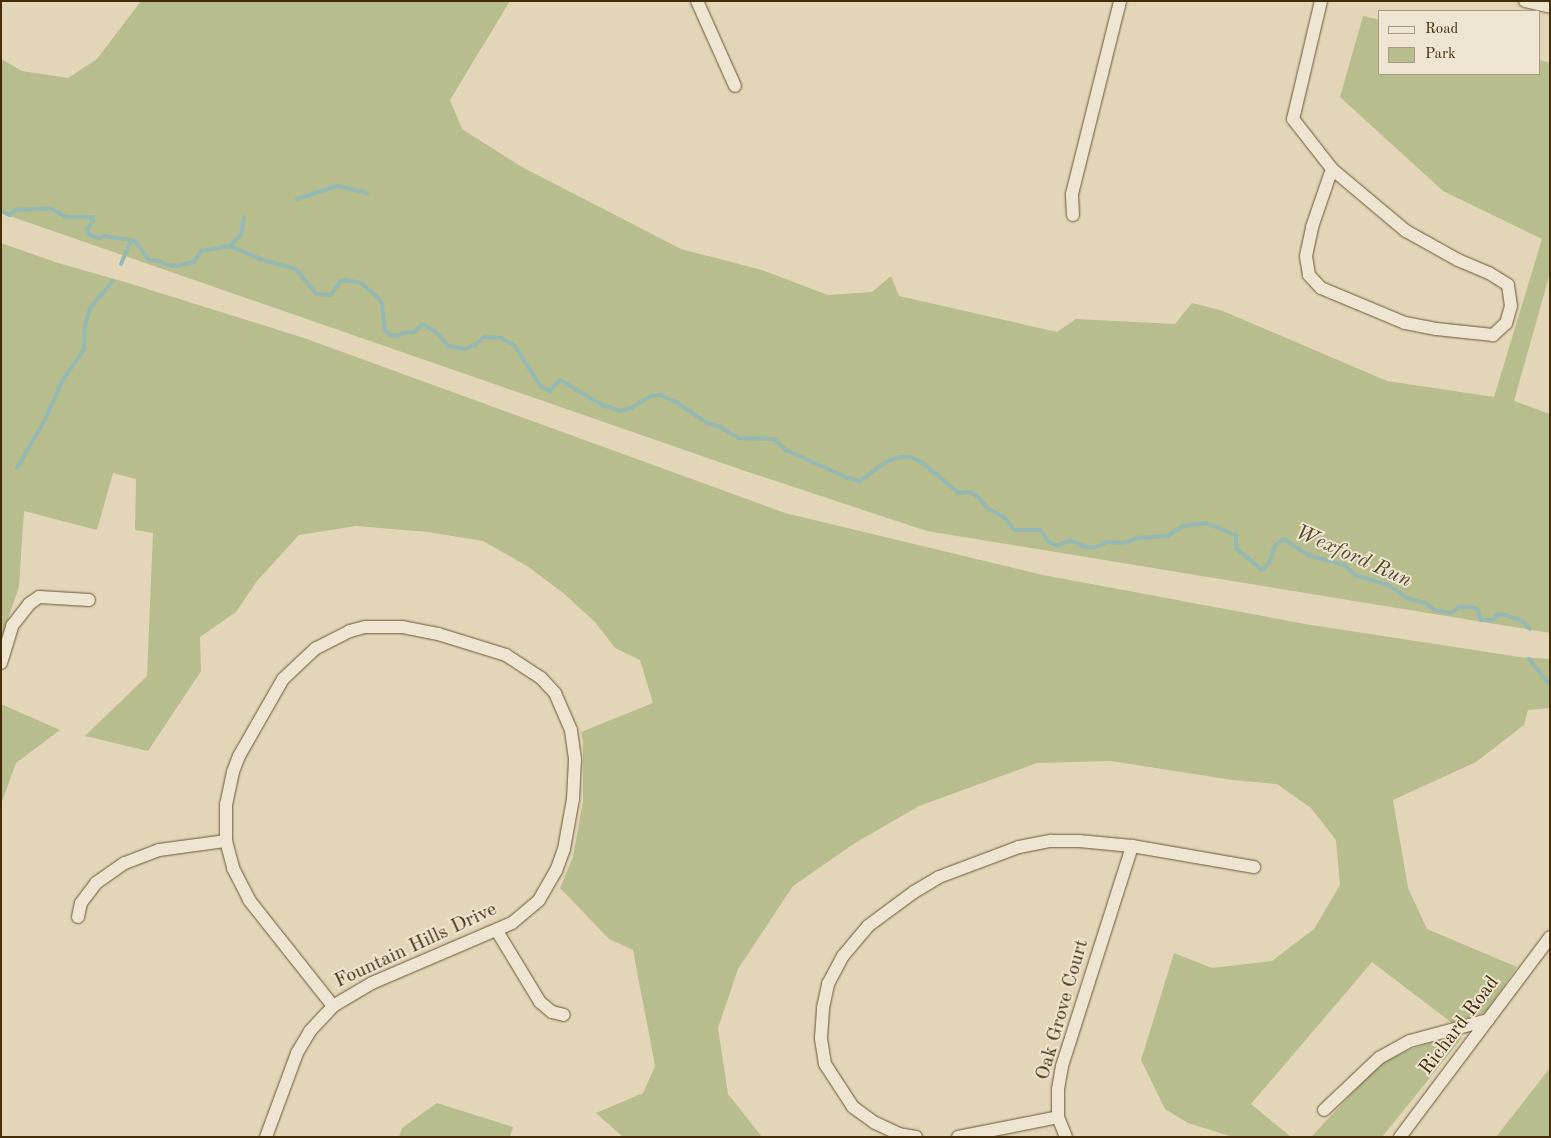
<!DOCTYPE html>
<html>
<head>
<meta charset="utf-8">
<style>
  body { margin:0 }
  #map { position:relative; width:1551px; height:1138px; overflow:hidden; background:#e3d6b8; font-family:"Old Standard TT",serif }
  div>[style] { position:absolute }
  .green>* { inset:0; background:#b7bd8c }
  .stream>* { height:4px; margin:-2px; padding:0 2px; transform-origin:2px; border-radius:2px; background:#95b9b2 }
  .roads { filter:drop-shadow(0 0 1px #6c5635) drop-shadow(0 0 1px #6c5635) }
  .minor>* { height:12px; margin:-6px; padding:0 6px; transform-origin:6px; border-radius:6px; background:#ede4d1 }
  span { translate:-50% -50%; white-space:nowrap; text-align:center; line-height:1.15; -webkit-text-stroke:4px #ede4d1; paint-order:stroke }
  .street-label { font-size:20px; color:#452c09 }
  .water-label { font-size:21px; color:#55482b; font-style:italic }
  .frame { position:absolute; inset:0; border:2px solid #452c09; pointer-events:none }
  .legend { position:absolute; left:1378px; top:10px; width:162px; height:65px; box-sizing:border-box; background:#ede4d1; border:1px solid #aa9a81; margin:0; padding:6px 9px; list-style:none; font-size:15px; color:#452c09 }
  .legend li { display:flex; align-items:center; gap:10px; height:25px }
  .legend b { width:25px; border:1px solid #aa9a81 }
</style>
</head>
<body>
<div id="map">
  <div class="green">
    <div style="clip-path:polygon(141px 1px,510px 1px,450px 100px,462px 129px,522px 167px,681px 249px,762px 270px,828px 295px,872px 292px,891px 276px,899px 296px,1057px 332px,1076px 319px,1175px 324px,1192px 303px,1223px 311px,1387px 381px,1494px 397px,1542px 239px,1443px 191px,1340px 97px,1363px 16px,1380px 20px,1380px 74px,1540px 74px,1540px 60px,1550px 63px,1550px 273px,1514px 401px,1550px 414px,1550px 633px,927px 531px,745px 471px,1px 213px,1px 59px,22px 71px,68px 78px,97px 59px)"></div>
    <div style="clip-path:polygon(1px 243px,58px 263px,125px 282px,304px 338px,785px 513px,1043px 575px,1305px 624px,1520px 657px,1550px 659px,1550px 708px,1528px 710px,1524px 725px,1476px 762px,1393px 800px,1408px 888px,1427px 929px,1517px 967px,1486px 1012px,1452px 1023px,1372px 962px,1251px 1104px,1291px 1137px,1233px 1137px,1188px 1123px,1165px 1109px,1141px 1060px,1174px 953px,1212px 968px,1272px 961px,1314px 929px,1340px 885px,1336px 840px,1311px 808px,1277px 784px,1232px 780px,1111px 761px,1037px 763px,919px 806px,855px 843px,793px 886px,738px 969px,718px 1028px,728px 1094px,762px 1137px,623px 1137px,596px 1113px,643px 1093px,655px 1066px,633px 950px,609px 939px,560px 888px,573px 857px,583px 801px,583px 742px,581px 732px,653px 703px,640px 660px,615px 648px,595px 622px,562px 592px,527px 566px,483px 541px,428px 532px,356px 526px,299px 535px,257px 581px,236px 612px,200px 637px,201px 671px,148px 751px,85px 736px,147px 676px,153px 533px,135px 530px,136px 479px,113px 473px,97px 530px,24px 511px,19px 587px,1px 639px)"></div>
    <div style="clip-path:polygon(1px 704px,60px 730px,16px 763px,1px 804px)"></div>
    <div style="clip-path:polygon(1459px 1034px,1462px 1038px,1382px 1137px,1311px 1137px,1380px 1063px,1411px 1049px)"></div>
    <div style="clip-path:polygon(1550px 1068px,1550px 1137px,1496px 1137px)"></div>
    <div style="clip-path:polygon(437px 1103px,513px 1127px,510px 1137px,399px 1137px,402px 1128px)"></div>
  </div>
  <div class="stream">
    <div style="left:297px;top:199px;width:42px;rotate:-18deg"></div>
    <div style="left:337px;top:186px;width:31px;rotate:13deg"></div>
    <div style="left:1px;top:211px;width:10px;rotate:24deg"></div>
    <div style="left:10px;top:215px;width:8px;rotate:-40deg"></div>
    <div style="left:16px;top:210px;width:34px;rotate:-3deg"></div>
    <div style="left:50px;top:208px;width:18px;rotate:29deg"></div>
    <div style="left:66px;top:217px;width:27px"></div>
    <div style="left:93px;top:217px;width:5px;rotate:90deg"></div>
    <div style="left:93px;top:222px;width:9px;rotate:131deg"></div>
    <div style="left:87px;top:229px;width:6px;rotate:72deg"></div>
    <div style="left:89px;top:235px;width:10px;rotate:17deg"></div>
    <div style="left:99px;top:238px;width:5px;rotate:-22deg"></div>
    <div style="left:104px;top:236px;width:31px;rotate:9deg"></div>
    <div style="left:135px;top:241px;width:24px;rotate:54deg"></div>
    <div style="left:149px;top:260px;width:10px;rotate:6deg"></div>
    <div style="left:159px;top:261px;width:9px;rotate:27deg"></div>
    <div style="left:167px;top:265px;width:7px;rotate:8deg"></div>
    <div style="left:174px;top:266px;width:20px;rotate:-11deg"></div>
    <div style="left:194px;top:262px;width:13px;rotate:-58deg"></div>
    <div style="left:201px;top:251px;width:29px;rotate:-10deg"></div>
    <div style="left:230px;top:246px;width:33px;rotate:23deg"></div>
    <div style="left:260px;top:259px;width:37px;rotate:16deg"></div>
    <div style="left:296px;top:269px;width:32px;rotate:51deg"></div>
    <div style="left:316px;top:294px;width:15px;rotate:4deg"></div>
    <div style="left:331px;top:295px;width:17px;rotate:-57deg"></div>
    <div style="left:340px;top:281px;width:6px;rotate:-9deg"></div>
    <div style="left:346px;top:280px;width:15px;rotate:11deg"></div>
    <div style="left:361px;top:283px;width:23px;rotate:41deg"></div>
    <div style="left:378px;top:298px;width:7px;rotate:56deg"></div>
    <div style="left:382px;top:304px;width:27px;rotate:84deg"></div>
    <div style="left:385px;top:331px;width:7px;rotate:34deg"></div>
    <div style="left:391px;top:335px;width:7px;rotate:8deg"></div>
    <div style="left:398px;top:336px;width:6px;rotate:-31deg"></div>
    <div style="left:403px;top:333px;width:11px;rotate:-5deg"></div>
    <div style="left:414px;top:332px;width:12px;rotate:-42deg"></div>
    <div style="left:423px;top:324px;width:15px;rotate:32deg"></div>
    <div style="left:436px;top:332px;width:18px;rotate:49deg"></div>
    <div style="left:448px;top:346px;width:17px;rotate:10deg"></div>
    <div style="left:465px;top:349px;width:11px;rotate:-22deg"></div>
    <div style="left:475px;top:345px;width:12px;rotate:-42deg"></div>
    <div style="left:484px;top:337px;width:17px;rotate:3deg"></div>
    <div style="left:501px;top:338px;width:16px;rotate:30deg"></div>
    <div style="left:515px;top:346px;width:49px;rotate:57.6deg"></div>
    <div style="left:541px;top:387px;width:10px;rotate:24deg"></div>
    <div style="left:550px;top:391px;width:15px;rotate:-48deg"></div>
    <div style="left:560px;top:380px;width:49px;rotate:30.8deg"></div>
    <div style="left:602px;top:405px;width:19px;rotate:18deg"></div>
    <div style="left:620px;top:411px;width:11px;rotate:-15deg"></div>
    <div style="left:631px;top:408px;width:23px;rotate:-31deg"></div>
    <div style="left:651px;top:396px;width:9px;rotate:-6deg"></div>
    <div style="left:660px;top:395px;width:17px;rotate:24deg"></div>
    <div style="left:676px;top:402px;width:37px;rotate:34deg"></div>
    <div style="left:707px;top:423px;width:14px;rotate:17deg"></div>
    <div style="left:720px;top:427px;width:22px;rotate:30deg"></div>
    <div style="left:739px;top:438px;width:35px;rotate:2deg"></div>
    <div style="left:774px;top:439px;width:16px;rotate:43deg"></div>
    <div style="left:786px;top:450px;width:68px;rotate:24.3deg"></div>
    <div style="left:848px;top:478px;width:12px;rotate:14deg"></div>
    <div style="left:860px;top:481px;width:34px;rotate:-36deg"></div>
    <div style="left:888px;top:461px;width:13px;rotate:-18deg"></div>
    <div style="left:900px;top:457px;width:10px"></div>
    <div style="left:910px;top:457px;width:11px;rotate:22deg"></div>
    <div style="left:920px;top:461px;width:50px;rotate:39.4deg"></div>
    <div style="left:959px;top:493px;width:11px;rotate:-5deg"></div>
    <div style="left:970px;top:492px;width:8px;rotate:30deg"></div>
    <div style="left:977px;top:496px;width:16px;rotate:50deg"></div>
    <div style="left:987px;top:508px;width:19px;rotate:28deg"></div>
    <div style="left:1004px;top:517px;width:17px;rotate:50deg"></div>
    <div style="left:1015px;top:530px;width:25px"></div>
    <div style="left:1040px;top:530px;width:15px;rotate:53deg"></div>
    <div style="left:1049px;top:542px;width:7px;rotate:27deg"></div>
    <div style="left:1055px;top:545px;width:5px"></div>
    <div style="left:1060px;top:545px;width:11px;rotate:-27deg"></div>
    <div style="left:1070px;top:540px;width:17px;rotate:25deg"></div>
    <div style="left:1085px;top:547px;width:11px"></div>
    <div style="left:1096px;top:547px;width:12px;rotate:-24deg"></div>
    <div style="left:1107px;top:542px;width:17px;rotate:3deg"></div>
    <div style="left:1124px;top:543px;width:15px;rotate:-20deg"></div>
    <div style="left:1138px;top:538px;width:30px;rotate:-4deg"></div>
    <div style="left:1168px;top:536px;width:18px;rotate:-34deg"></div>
    <div style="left:1183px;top:526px;width:23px;rotate:-7deg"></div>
    <div style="left:1206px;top:523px;width:32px;rotate:22deg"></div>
    <div style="left:1236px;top:535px;width:13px;rotate:90deg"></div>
    <div style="left:1236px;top:548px;width:34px;rotate:40deg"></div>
    <div style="left:1262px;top:570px;width:10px;rotate:-45deg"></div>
    <div style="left:1269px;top:563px;width:18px;rotate:-71deg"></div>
    <div style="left:1275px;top:546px;width:11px;rotate:-38deg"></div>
    <div style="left:1284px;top:539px;width:29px;rotate:34deg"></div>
    <div style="left:1308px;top:555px;width:37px;rotate:16deg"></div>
    <div style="left:1344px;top:565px;width:15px;rotate:42deg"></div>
    <div style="left:1355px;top:575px;width:37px;rotate:17deg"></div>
    <div style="left:1390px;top:586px;width:21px;rotate:35deg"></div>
    <div style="left:1407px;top:598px;width:19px;rotate:16deg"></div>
    <div style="left:1425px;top:603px;width:12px;rotate:35deg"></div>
    <div style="left:1435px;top:610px;width:16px;rotate:11deg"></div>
    <div style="left:1451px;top:613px;width:10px;rotate:-37deg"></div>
    <div style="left:1459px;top:607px;width:13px"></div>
    <div style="left:1472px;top:607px;width:5px;rotate:22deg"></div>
    <div style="left:1477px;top:609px;width:12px;rotate:70deg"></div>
    <div style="left:1481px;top:620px;width:12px"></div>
    <div style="left:1493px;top:620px;width:8px;rotate:-50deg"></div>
    <div style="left:1498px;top:614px;width:7px;rotate:8deg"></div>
    <div style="left:1505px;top:615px;width:18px;rotate:19deg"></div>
    <div style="left:1522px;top:621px;width:11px;rotate:45deg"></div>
    <div style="left:230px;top:246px;width:16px;rotate:-47deg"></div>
    <div style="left:241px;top:234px;width:17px;rotate:-80deg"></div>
    <div style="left:121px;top:264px;width:25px;rotate:-67deg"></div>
    <div style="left:17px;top:468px;width:58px;rotate:-59.9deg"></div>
    <div style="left:46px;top:418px;width:40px;rotate:-66.6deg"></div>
    <div style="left:62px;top:381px;width:38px;rotate:-55deg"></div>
    <div style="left:84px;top:350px;width:24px;rotate:-88deg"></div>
    <div style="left:85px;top:326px;width:19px;rotate:-74deg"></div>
    <div style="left:90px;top:308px;width:35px;rotate:-50deg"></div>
    <div style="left:1529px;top:659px;width:33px;rotate:51deg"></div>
  </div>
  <div class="roads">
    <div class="minor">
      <div style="left:697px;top:1px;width:93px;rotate:65.9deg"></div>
      <div style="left:1321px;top:1px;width:121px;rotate:103.3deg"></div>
      <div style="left:1293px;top:119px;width:63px;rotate:52deg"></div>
      <div style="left:1525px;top:1px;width:26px;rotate:13deg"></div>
      <div style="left:1332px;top:169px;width:97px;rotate:40deg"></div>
      <div style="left:1406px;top:231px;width:60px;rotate:29.1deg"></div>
      <div style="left:1458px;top:260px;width:34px;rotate:23deg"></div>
      <div style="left:1489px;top:273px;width:22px;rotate:32deg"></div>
      <div style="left:1508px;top:285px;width:21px;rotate:82deg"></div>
      <div style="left:1511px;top:306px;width:18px;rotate:106deg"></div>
      <div style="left:1506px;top:323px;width:18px;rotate:137deg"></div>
      <div style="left:1493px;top:335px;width:57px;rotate:-174deg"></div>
      <div style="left:1436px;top:329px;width:32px;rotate:-169deg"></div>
      <div style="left:1405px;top:323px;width:91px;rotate:-157.4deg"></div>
      <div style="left:1321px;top:288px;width:18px;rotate:-133deg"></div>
      <div style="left:1309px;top:275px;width:19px;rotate:-99deg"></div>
      <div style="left:1306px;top:256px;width:30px;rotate:-78deg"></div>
      <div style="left:1312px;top:227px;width:61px;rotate:-71deg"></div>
      <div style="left:1073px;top:215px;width:21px;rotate:-93deg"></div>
      <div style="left:1072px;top:194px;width:199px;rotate:-76deg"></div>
      <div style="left:1px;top:663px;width:39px;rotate:-73deg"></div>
      <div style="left:12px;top:626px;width:28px;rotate:-52deg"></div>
      <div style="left:29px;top:604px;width:12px;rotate:-35deg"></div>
      <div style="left:39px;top:597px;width:50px;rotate:3.4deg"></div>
      <div style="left:78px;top:917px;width:14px;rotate:-78deg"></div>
      <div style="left:81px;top:903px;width:25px;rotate:-53deg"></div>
      <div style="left:96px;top:883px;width:35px;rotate:-35deg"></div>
      <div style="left:125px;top:863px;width:36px;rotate:-21deg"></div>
      <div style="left:159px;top:850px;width:68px;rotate:-7.7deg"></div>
      <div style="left:497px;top:931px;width:83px;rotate:58.8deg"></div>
      <div style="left:540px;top:1002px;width:16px;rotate:40deg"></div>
      <div style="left:552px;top:1012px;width:12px;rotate:14deg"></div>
      <div style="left:1324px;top:1110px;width:76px;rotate:-43.4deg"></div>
      <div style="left:1379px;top:1058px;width:35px;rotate:-29deg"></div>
      <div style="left:1410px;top:1041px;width:81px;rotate:-15.1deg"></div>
      <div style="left:266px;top:1137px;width:90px;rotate:-69.7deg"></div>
      <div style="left:297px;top:1053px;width:26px;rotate:-59deg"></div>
      <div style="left:310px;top:1031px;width:34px;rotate:-47deg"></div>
      <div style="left:333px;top:1006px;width:45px;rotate:-30.5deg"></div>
      <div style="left:372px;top:983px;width:152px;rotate:-23.2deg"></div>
      <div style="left:512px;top:923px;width:35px;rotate:-40deg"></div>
      <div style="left:539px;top:900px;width:34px;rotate:-60deg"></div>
      <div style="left:556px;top:871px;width:23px;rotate:-70deg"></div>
      <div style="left:564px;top:849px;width:51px;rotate:-79.8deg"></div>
      <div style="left:573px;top:799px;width:40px;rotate:-87.1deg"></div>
      <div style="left:575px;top:759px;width:29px;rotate:-98deg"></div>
      <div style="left:571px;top:730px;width:40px;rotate:-113.4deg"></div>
      <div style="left:555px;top:693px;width:21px;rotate:-133deg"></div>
      <div style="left:541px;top:678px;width:42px;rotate:-146.7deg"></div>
      <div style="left:506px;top:655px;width:71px;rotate:-162.8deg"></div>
      <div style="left:438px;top:634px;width:37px;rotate:-169deg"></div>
      <div style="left:402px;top:627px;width:37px;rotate:180deg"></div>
      <div style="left:365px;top:627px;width:16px;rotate:165deg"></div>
      <div style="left:350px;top:631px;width:38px;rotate:153deg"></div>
      <div style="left:316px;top:648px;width:45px;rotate:136.8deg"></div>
      <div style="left:283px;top:679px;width:89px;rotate:119.7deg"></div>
      <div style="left:239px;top:756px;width:17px;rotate:111deg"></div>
      <div style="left:233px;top:772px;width:33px;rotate:102deg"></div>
      <div style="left:226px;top:804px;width:37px;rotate:90deg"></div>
      <div style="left:226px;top:841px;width:28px;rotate:75deg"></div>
      <div style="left:233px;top:868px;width:36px;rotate:63deg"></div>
      <div style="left:249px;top:900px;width:135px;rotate:51.6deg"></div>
      <div style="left:916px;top:1137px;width:17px;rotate:-170deg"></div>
      <div style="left:899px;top:1134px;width:26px;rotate:-155deg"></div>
      <div style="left:875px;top:1123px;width:27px;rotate:-144deg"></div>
      <div style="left:853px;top:1107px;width:51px;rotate:-123.1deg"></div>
      <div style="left:825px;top:1064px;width:26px;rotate:-99deg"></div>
      <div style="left:821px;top:1038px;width:30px;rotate:-86deg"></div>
      <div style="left:823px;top:1008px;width:25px;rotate:-78deg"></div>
      <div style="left:828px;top:984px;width:32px;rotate:-62deg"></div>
      <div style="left:843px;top:956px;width:39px;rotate:-50deg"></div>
      <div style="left:868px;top:926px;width:57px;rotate:-36.5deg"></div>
      <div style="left:914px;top:892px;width:29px;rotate:-31deg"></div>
      <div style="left:939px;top:877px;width:85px;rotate:-20.6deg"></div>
      <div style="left:1019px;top:847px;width:33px;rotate:-11deg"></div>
      <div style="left:1051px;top:841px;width:28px"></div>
      <div style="left:1079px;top:841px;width:53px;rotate:5.4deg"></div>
      <div style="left:1132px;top:846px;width:124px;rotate:9.8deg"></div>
      <div style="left:958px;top:1137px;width:102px;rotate:-11.3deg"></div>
      <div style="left:1066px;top:1137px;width:22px;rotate:-112deg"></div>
      <div style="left:1058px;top:1117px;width:28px;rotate:-90deg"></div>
      <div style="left:1058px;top:1089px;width:23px;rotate:-80deg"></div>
      <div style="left:1062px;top:1066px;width:231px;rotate:-72.3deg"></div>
      <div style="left:1400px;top:1137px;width:250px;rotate:-53.1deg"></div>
    </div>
  </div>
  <div class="street-label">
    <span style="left:416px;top:946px;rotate:-25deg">Fountain Hills Drive</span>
    <span style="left:1063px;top:1010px;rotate:-74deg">Oak Grove Court</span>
    <span style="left:1460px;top:1026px;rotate:-53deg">Richard Road</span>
  </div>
  <div class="water-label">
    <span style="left:1353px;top:557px;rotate:24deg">Wexford Run</span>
  </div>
  <div class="frame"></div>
  <ul class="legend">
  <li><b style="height:6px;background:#ede4d1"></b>Road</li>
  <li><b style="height:14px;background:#b7bd8c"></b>Park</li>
  </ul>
</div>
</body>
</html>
